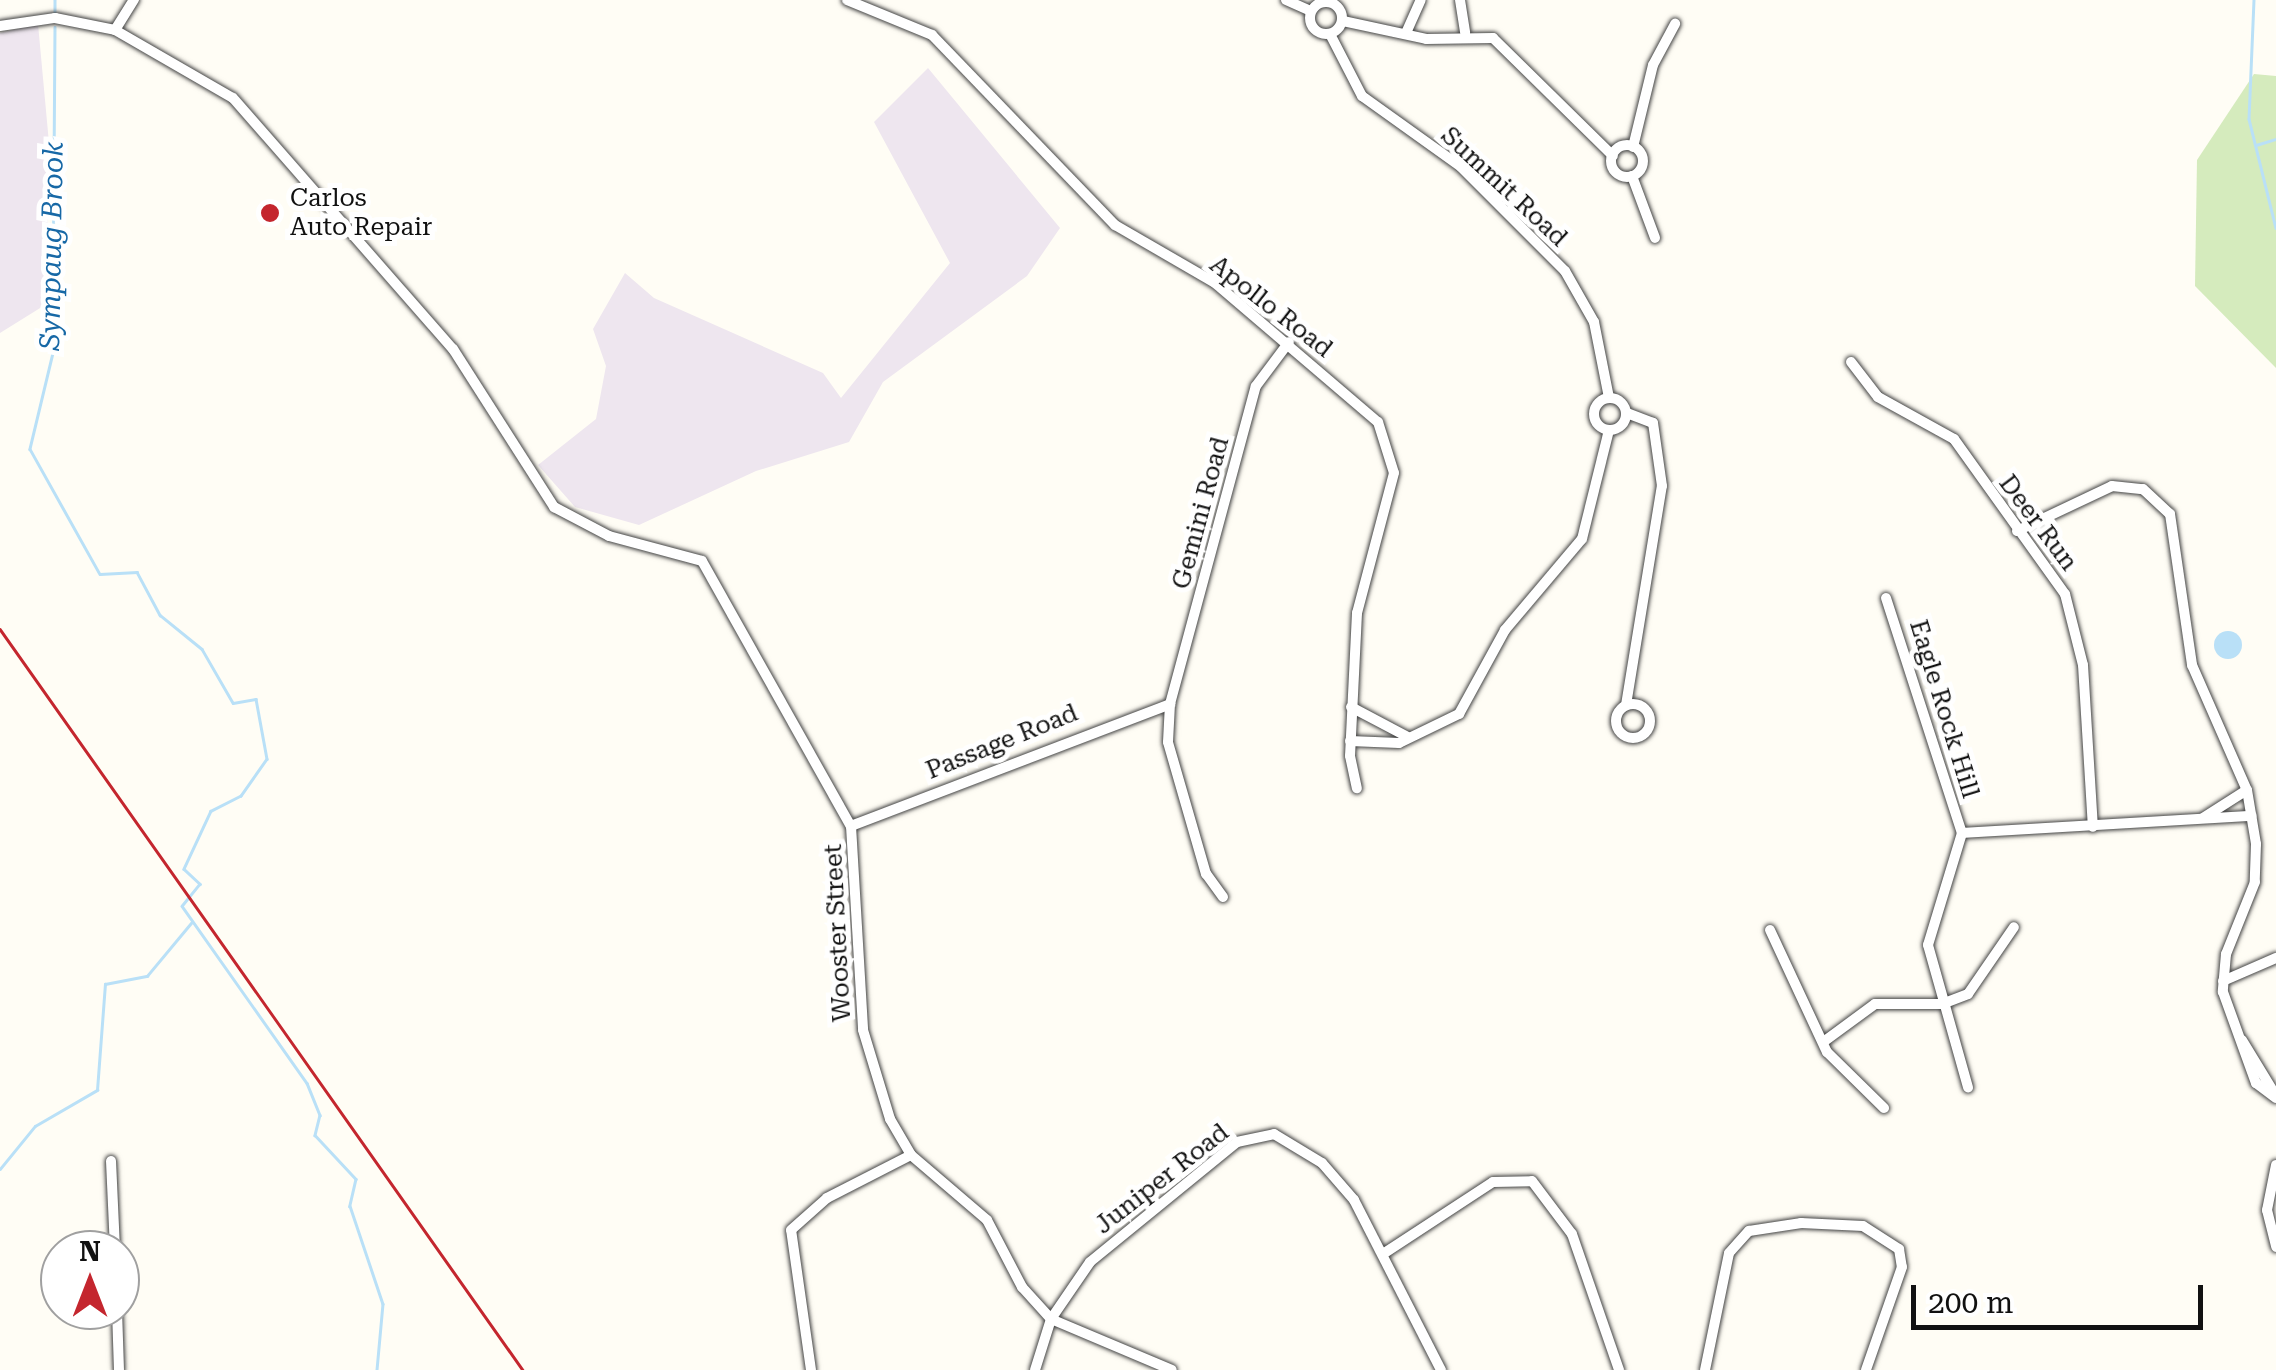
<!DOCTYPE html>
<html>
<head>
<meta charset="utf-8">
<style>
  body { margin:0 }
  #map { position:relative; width:2276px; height:1370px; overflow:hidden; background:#fffdf5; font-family:"Roboto Serif",serif }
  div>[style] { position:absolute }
  .industrial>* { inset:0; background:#eee6ef }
  .green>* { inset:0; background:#d5ebbd }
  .water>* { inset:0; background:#b9e0f7 }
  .round { border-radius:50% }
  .stream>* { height:2.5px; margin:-1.25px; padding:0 1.25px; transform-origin:1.25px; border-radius:1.25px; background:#b9e0f7 }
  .roads { filter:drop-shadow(0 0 2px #444) drop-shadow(0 0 2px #444) }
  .street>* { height:10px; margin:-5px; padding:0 5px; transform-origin:5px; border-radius:5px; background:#fff }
  .street>.ring { margin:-5px; padding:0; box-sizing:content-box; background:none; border:10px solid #fff; border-radius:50% }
  .rail>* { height:2.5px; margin:-1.25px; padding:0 1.25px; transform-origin:1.25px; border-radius:1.25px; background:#c4262e }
  .dots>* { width:28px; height:28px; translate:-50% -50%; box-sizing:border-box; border:5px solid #fff; border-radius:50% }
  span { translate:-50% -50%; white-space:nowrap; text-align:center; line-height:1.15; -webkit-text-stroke:10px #fff; paint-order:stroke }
  .street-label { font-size:25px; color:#111 }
  .poi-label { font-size:25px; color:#111 }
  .left { translate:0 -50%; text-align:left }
  .water-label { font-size:28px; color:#1768a6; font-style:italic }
  .north { position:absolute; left:40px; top:1230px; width:100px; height:100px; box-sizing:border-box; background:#fff; border:2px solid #a0a0a0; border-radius:50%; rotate:0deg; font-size:28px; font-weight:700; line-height:40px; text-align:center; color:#111 }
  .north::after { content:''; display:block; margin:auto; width:35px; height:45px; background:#c4262e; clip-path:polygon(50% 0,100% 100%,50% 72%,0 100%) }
  .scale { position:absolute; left:1911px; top:1285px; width:292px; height:45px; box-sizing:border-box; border:5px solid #111; border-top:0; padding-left:12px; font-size:30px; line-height:35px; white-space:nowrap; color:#111; -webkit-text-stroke:8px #fff; paint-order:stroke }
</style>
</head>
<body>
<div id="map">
  <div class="industrial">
    <div style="clip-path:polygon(38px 24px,50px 154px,45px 305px,0 333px,0 33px)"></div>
    <div style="clip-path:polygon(928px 68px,1060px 228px,1027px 276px,883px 382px,849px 442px,756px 471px,639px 525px,575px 507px,538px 465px,596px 419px,606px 366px,593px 329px,625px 273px,654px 298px,823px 373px,841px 398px,950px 263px,874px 122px)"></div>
  </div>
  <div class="green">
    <div style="clip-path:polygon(2254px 74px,2276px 76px,2276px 368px,2195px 286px,2197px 160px)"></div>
  </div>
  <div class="water">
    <div class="round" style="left:2214px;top:631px;width:28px;height:28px"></div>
  </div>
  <div class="stream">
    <div style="left:55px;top:0;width:12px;rotate:90deg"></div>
    <div style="left:2254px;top:0;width:119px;rotate:92.4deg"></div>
    <div style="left:2249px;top:119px;width:112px;rotate:76.1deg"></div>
    <div style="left:55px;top:27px;width:326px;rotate:90.4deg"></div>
    <div style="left:53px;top:353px;width:99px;rotate:103.5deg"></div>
    <div style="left:30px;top:449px;width:143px;rotate:60.8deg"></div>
    <div style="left:100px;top:574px;width:37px;rotate:-3deg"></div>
    <div style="left:137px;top:572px;width:49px;rotate:61.9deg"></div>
    <div style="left:160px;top:615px;width:54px;rotate:39deg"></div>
    <div style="left:202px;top:649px;width:62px;rotate:60.1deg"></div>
    <div style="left:233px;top:703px;width:23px;rotate:-10deg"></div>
    <div style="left:256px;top:699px;width:61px;rotate:79.6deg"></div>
    <div style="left:267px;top:759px;width:45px;rotate:125.1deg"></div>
    <div style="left:241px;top:796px;width:34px;rotate:153deg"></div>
    <div style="left:211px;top:811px;width:64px;rotate:115deg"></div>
    <div style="left:184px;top:869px;width:22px;rotate:43deg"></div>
    <div style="left:200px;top:884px;width:28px;rotate:129deg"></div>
    <div style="left:182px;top:906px;width:217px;rotate:54.8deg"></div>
    <div style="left:307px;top:1083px;width:35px;rotate:68deg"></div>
    <div style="left:320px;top:1115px;width:21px;rotate:104deg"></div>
    <div style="left:315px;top:1135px;width:60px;rotate:47deg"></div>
    <div style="left:356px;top:1179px;width:28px;rotate:103deg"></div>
    <div style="left:350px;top:1206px;width:103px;rotate:71.4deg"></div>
    <div style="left:383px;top:1304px;width:66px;rotate:95.2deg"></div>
    <div style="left:2256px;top:145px;width:21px;rotate:-17deg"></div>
    <div style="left:0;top:1169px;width:55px;rotate:-50.9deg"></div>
    <div style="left:35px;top:1126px;width:72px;rotate:-30.1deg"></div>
    <div style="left:97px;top:1090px;width:106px;rotate:-85.7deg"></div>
    <div style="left:105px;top:984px;width:43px;rotate:-10.8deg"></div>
    <div style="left:147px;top:976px;width:69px;rotate:-50.3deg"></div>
  </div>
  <div class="roads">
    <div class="street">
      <div style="left:847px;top:0;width:92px;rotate:22.4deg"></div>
      <div style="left:932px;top:35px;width:264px;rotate:46.1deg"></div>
      <div style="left:1115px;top:225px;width:116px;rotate:30.1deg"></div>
      <div style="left:1215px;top:283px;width:214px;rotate:40.5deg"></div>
      <div style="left:1378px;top:422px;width:53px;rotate:72.6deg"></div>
      <div style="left:1394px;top:473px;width:145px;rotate:104.8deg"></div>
      <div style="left:1357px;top:613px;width:143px;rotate:92.8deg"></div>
      <div style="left:1350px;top:756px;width:33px;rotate:78deg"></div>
      <div style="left:1286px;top:0;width:27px;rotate:24deg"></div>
      <div style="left:1460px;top:0;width:33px;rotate:81deg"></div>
      <div class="ring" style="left:1310px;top:2px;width:22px;height:22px"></div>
      <div style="left:1343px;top:21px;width:85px;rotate:12.2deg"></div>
      <div style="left:1426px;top:39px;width:67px;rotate:-0.9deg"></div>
      <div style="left:1493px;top:38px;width:168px;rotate:44.5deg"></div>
      <div style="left:0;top:26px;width:56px;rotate:-8.3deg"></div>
      <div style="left:55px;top:18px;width:61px;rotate:11.3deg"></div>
      <div style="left:115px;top:30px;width:136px;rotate:30deg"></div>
      <div style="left:233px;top:98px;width:334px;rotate:48.8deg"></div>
      <div style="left:453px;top:349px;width:188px;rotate:57.4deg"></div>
      <div style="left:554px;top:507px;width:62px;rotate:27.8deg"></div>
      <div style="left:609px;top:536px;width:96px;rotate:15deg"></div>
      <div style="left:702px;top:561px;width:304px;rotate:60.7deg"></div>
      <div style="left:851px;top:826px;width:204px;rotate:86.6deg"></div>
      <div style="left:863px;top:1030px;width:93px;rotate:73.1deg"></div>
      <div style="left:890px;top:1119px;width:42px;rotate:59.7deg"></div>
      <div style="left:911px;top:1155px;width:100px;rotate:40.5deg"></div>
      <div style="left:987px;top:1220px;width:76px;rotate:62.4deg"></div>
      <div style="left:1022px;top:1287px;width:43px;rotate:47.8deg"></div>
      <div style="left:1051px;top:1319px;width:131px;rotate:22.9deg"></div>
      <div style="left:115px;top:30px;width:36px;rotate:-58deg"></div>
      <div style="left:1406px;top:33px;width:36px;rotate:-66deg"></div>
      <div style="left:1330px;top:34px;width:70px;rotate:62.7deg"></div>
      <div style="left:1362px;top:96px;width:122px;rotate:35.6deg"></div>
      <div style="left:1461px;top:167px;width:147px;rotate:45deg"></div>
      <div style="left:1565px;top:271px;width:59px;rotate:60.4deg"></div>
      <div style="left:1594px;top:322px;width:77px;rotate:78.8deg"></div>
      <div class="ring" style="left:1611px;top:145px;width:22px;height:22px"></div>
      <div style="left:1633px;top:147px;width:84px;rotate:-76.3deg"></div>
      <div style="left:1653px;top:65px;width:47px;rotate:-61.8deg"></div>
      <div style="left:1632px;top:176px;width:66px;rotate:69.6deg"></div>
      <div style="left:1851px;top:362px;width:44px;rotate:52.4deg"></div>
      <div style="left:1878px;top:397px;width:87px;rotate:28.9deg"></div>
      <div style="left:1954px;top:439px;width:191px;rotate:54.4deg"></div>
      <div style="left:2065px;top:594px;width:73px;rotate:75.8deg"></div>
      <div style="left:2083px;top:665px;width:162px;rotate:86.5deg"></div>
      <div class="ring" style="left:1594px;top:398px;width:22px;height:22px"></div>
      <div style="left:2017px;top:531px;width:105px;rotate:-25.3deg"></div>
      <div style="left:2112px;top:486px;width:31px;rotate:6deg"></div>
      <div style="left:2143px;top:489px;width:37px;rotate:43deg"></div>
      <div style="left:2170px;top:514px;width:153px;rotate:81.7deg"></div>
      <div style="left:2192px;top:665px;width:137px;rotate:66.3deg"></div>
      <div style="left:2247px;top:790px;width:55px;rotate:80.5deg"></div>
      <div style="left:2256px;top:844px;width:38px;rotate:92deg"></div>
      <div style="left:2255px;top:882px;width:78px;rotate:111.9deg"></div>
      <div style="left:2226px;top:954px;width:38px;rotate:95deg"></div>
      <div style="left:2223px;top:992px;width:97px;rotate:70.1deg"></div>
      <div style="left:2256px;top:1083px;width:25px;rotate:37deg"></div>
      <div style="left:1886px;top:598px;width:247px;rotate:72.1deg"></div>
      <div style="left:1962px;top:833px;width:117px;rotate:106.9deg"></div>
      <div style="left:1928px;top:945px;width:148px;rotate:74.3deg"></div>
      <div class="ring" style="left:1616px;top:704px;width:24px;height:24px"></div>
      <div style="left:1626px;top:705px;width:222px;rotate:-80.7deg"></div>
      <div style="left:1662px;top:486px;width:64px;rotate:-98.1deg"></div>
      <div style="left:1653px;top:423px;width:28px;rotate:-159deg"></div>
      <div style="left:1351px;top:707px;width:64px;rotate:27.8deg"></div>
      <div style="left:1350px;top:741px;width:49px;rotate:2.3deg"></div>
      <div style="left:1399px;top:743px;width:67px;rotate:-25.8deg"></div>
      <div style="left:1459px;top:714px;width:96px;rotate:-61.3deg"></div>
      <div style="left:1505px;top:630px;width:119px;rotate:-49.8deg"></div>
      <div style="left:1582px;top:539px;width:112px;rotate:-76.1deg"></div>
      <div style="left:2203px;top:818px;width:52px;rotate:-32.5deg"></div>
      <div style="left:851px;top:826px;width:342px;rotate:-20.9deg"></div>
      <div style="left:1962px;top:833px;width:290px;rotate:-3.4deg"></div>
      <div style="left:1223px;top:897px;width:29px;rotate:-126deg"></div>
      <div style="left:1206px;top:874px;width:137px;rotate:-106.1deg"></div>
      <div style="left:1168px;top:742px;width:38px;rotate:-87deg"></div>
      <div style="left:1170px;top:704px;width:329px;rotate:-74.9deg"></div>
      <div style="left:1256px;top:386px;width:55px;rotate:-53.1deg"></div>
      <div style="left:1770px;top:930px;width:135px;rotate:65deg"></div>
      <div style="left:1827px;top:1052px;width:80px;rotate:44.5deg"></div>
      <div style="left:2223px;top:981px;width:58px;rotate:-23.5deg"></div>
      <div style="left:1826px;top:1040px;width:61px;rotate:-36.3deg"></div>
      <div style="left:1875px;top:1004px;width:67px"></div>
      <div style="left:1942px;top:1004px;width:28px;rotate:-21deg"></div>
      <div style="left:1968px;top:994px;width:81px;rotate:-55.5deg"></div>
      <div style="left:2242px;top:1040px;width:66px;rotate:58.7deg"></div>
      <div style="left:111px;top:1161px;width:89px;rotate:87.4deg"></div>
      <div style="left:2276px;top:1165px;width:46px;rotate:101.3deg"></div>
      <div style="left:2267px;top:1210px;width:38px;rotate:76deg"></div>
      <div style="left:1386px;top:1252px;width:128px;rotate:-33.2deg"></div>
      <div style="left:1493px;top:1182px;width:39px;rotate:-1deg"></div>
      <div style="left:1532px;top:1181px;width:66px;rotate:53deg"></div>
      <div style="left:1572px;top:1234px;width:144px;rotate:70.9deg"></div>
      <div style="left:117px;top:1310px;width:60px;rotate:88.1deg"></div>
      <div style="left:811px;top:1370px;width:141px;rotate:-98.1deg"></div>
      <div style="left:791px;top:1230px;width:48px;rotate:-41.6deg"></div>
      <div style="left:827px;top:1198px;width:94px;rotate:-27.1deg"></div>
      <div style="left:1035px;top:1370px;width:53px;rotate:-72.6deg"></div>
      <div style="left:1051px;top:1319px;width:69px;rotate:-55.6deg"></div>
      <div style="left:1090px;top:1262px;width:190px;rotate:-39.2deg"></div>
      <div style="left:1237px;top:1142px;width:38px;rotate:-12deg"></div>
      <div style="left:1274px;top:1134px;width:56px;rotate:31.1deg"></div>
      <div style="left:1322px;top:1163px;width:49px;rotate:49.1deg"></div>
      <div style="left:1354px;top:1200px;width:191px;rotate:62.9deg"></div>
      <div style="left:1705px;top:1370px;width:119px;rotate:-78.4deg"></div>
      <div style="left:1729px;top:1253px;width:30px;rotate:-48deg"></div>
      <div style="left:1749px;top:1231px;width:53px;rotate:-8.7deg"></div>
      <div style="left:1801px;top:1223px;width:62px;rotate:2.8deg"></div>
      <div style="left:1863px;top:1226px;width:43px;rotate:32.6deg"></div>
      <div style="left:1899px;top:1249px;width:18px;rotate:81deg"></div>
      <div style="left:1902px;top:1267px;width:109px;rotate:109.3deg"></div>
    </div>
  </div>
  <div class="rail">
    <div style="left:0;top:629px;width:907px;rotate:54.79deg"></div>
  </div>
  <div class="dots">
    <div style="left:270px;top:213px;background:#c4262e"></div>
  </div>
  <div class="street-label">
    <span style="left:1504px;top:187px;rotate:43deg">Summit Road</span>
    <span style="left:1271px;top:307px;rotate:38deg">Apollo Road</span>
    <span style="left:1201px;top:513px;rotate:-75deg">Gemini Road</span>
    <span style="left:2038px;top:523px;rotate:53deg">Deer Run</span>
    <span style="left:1944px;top:709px;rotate:73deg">Eagle Rock Hill</span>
    <span style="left:1002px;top:742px;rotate:-22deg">Passage Road</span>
    <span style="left:838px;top:933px;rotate:-93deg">Wooster Street</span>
    <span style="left:1162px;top:1179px;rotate:-38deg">Juniper Road</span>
  </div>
  <div class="poi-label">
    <span class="left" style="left:290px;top:213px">Carlos<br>Auto Repair</span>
  </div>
  <div class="water-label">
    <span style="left:52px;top:246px;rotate:-89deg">Sympaug Brook</span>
  </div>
  <div class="north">N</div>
  <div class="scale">200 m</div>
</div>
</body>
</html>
